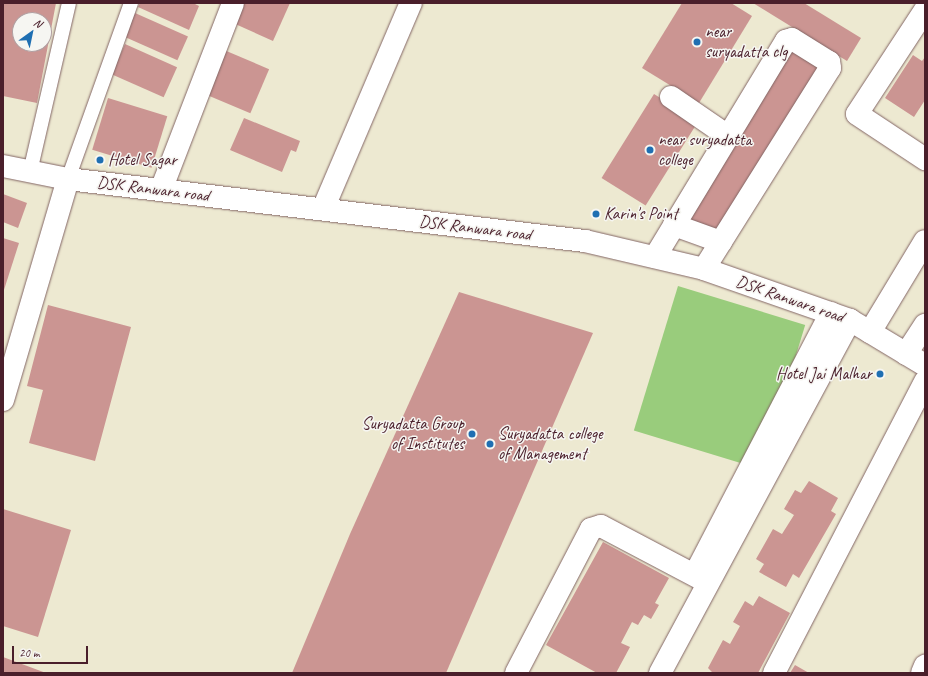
<!DOCTYPE html>
<html>
<head>
<meta charset="utf-8">
<style>
  body { margin:0 }
  #map { position:relative; width:928px; height:676px; overflow:hidden; background:#ede9d1; font-family:Caveat,sans-serif }
  div>[style] { position:absolute }
  .green>* { inset:0; background:#99cc7c; transform-origin:0 0 }
  .building>* { inset:0; background:#cb9592; transform-origin:0 0 }
  .roads { filter:drop-shadow(0 0 1px #836665) drop-shadow(0 0 1px #836665) }
  .lane>* { height:14px; margin:-7px; padding:0 7px; transform-origin:7px; border-radius:7px; background:#fff }
  .street>* { height:22px; margin:-11px; padding:0 11px; transform-origin:11px; border-radius:11px; background:#fff }
  .secondary>* { height:22px; margin:-11px; padding:0 11px; transform-origin:11px; border-radius:11px; background:#fff }
  .dots>* { width:11px; height:11px; translate:-50% -50%; box-sizing:border-box; border:2px solid #f6f6f2; border-radius:50% }
  span { translate:-50% -50%; white-space:nowrap; text-align:center; line-height:1.15; -webkit-text-stroke:3px #f6f6f2; paint-order:stroke }
  .poi-label { font-size:17px; color:#4a1f2b }
  .left { translate:0 -50%; text-align:left }
  .right { translate:-100% -50%; text-align:right }
  .street-label { font-size:17px; color:#4a1f2b }
  .frame { position:absolute; inset:0; border:4px solid #4a1f2b; pointer-events:none }
  .north { position:absolute; left:12px; top:12px; width:40px; height:40px; box-sizing:border-box; background:#f6f6f2; border:1px solid #b1a0a2; border-radius:50%; rotate:33deg; font-size:11px; font-weight:700; line-height:16px; text-align:center; color:#4a1f2b }
  .north::after { content:''; display:block; margin:auto; width:14px; height:18px; background:#1f6fb2; clip-path:polygon(50% 0,100% 100%,50% 72%,0 100%) }
  .scale { position:absolute; left:12px; top:646px; width:76px; height:18px; box-sizing:border-box; border:2px solid #4a1f2b; border-top:0; padding-left:5px; font-size:12px; line-height:14px; white-space:nowrap; color:#4a1f2b; -webkit-text-stroke:3px #f6f6f2; paint-order:stroke }
</style>
</head>
<body>
<div id="map">
  <div class="green">
    <div style="left:678px;top:286px;width:133px;height:151px;rotate:17deg"></div>
  </div>
  <div class="building">
    <div style="clip-path:polygon(evenodd,3px 3px,56px 3px,37px 103px,3px 96px,3px 3px,20px 20px,44px 20px,44px 44px,20px 44px,20px 20px)"></div>
    <div style="clip-path:polygon(140px 3px,193px 3px,199px 6px,189px 30px,138px 7px)"></div>
    <div style="clip-path:polygon(242px 3px,290px 3px,273px 41px,233px 23px)"></div>
    <div style="clip-path:polygon(682px 3px,731px 3px,752px 16px,699px 103px,642px 68px)"></div>
    <div style="clip-path:polygon(753px 3px,804px 3px,861px 38px,847px 61px)"></div>
    <div style="left:135px;top:13px;width:58px;height:26px;rotate:24deg"></div>
    <div style="clip-path:polygon(793px 43px,825px 63px,715px 236px,687px 221px)"></div>
    <div style="left:125px;top:44px;width:57px;height:33px;rotate:24deg"></div>
    <div style="left:224px;top:50px;width:49px;height:48px;rotate:23deg"></div>
    <div style="clip-path:polygon(913px 55px,922px 61px,925px 57px,925px 100px,914px 117px,885px 98px)"></div>
    <div style="left:654px;top:94px;width:52px;height:99px;rotate:32deg"></div>
    <div style="left:108px;top:98px;width:62px;height:54px;rotate:17deg"></div>
    <div style="clip-path:polygon(244px 118px,300px 141px,296px 152px,291px 150px,282px 172px,230px 150px)"></div>
    <div style="clip-path:polygon(3px 194px,27px 203px,18px 228px,3px 222px)"></div>
    <div style="clip-path:polygon(3px 238px,19px 243px,3px 293px)"></div>
    <div style="clip-path:polygon(459px 292px,593px 333px,446px 673px,292px 673px,350px 534px)"></div>
    <div style="clip-path:polygon(48px 305px,131px 327px,95px 461px,29px 443px,43px 390px,27px 386px)"></div>
    <div style="clip-path:polygon(809px 481px,838px 498px,831px 511px,836px 514px,799px 578px,793px 574px,786px 587px,759px 572px,764px 564px,756px 559px,773px 529px,782px 534px,794px 515px,784px 509px,795px 490px,801px 493px)"></div>
    <div style="clip-path:polygon(3px 509px,71px 530px,38px 637px,3px 626px)"></div>
    <div style="clip-path:polygon(603px 542px,669px 578px,655px 603px,659px 605px,651px 619px,644px 615px,638px 625px,632px 622px,621px 643px,630px 647px,616px 673px,597px 673px,546px 645px)"></div>
    <div style="clip-path:polygon(759px 596px,790px 613px,758px 673px,713px 673px,708px 668px,723px 640px,730px 644px,740px 626px,733px 622px,745px 601px,753px 606px)"></div>
    <div style="clip-path:polygon(3px 657px,46px 673px,3px 673px)"></div>
    <div style="clip-path:polygon(795px 665px,809px 673px,790px 673px)"></div>
  </div>
  <div class="roads">
    <div class="lane">
      <div style="left:30px;top:172px;width:173px;rotate:-77deg"></div>
      <div style="left:68px;top:179px;width:187px;rotate:-70.3deg"></div>
    </div>
    <div class="street">
      <div style="left:925px;top:10px;width:124px;rotate:123.2deg"></div>
      <div style="left:857px;top:114px;width:82px;rotate:33.5deg"></div>
      <div style="left:671px;top:97px;width:58px;rotate:34.5deg"></div>
      <div style="left:161px;top:190px;width:200px;rotate:-68.9deg"></div>
      <div style="left:323px;top:209px;width:224px;rotate:-66.9deg"></div>
      <div style="left:674px;top:225px;width:50px;rotate:19.9deg"></div>
      <div style="left:655px;top:257px;width:253px;rotate:-58.8deg"></div>
      <div style="left:786px;top:41px;width:6px;rotate:-18deg"></div>
      <div style="left:792px;top:39px;width:44px;rotate:31.9deg"></div>
      <div style="left:829px;top:62px;width:6px;rotate:81deg"></div>
      <div style="left:830px;top:68px;width:237px;rotate:122.1deg"></div>
      <div style="left:870px;top:332px;width:106px;rotate:-58.9deg"></div>
      <div style="left:906px;top:354px;width:35px;rotate:-57deg"></div>
      <div style="left:3px;top:400px;width:230px;rotate:-73.6deg"></div>
      <div style="left:696px;top:572px;width:292px;rotate:-62.5deg"></div>
      <div style="left:516px;top:673px;width:162px;rotate:-62.5deg"></div>
      <div style="left:591px;top:529px;width:10px;rotate:-17deg"></div>
      <div style="left:601px;top:526px;width:120px;rotate:27.8deg"></div>
      <div style="left:660px;top:673px;width:401px;rotate:-61.7deg"></div>
      <div style="left:774px;top:673px;width:328px;rotate:-62.6deg"></div>
      <div style="left:922px;top:673px;width:8px;rotate:-67deg"></div>
    </div>
    <div class="secondary">
      <div style="left:3px;top:166px;width:66px;rotate:11.3deg"></div>
      <div style="left:68px;top:179px;width:521px;rotate:6.84deg"></div>
      <div style="left:585px;top:241px;width:122px;rotate:13.2deg"></div>
      <div style="left:704px;top:269px;width:155px;rotate:19.3deg"></div>
      <div style="left:850px;top:320px;width:87px;rotate:31deg"></div>
    </div>
  </div>
  <div class="dots">
    <div style="left:697px;top:42px;background:#1f6fb2"></div>
    <div style="left:650px;top:150px;background:#1f6fb2"></div>
    <div style="left:100px;top:160px;background:#1f6fb2"></div>
    <div style="left:596px;top:214px;background:#1f6fb2"></div>
    <div style="left:880px;top:374px;background:#1f6fb2"></div>
    <div style="left:472px;top:434px;background:#1f6fb2"></div>
    <div style="left:490px;top:444px;background:#1f6fb2"></div>
  </div>
  <div class="poi-label">
    <span class="left" style="left:705px;top:42px">near<br>suryadatta clg</span>
    <span class="left" style="left:658px;top:150px">near suryadatta<br>college</span>
    <span class="left" style="left:108px;top:160px">Hotel Sagar</span>
    <span class="left" style="left:604px;top:214px">Karin's Point</span>
    <span class="right" style="left:872px;top:374px">Hotel Jai Malhar</span>
    <span class="right" style="left:464px;top:434px">Suryadatta Group<br>of Institutes</span>
    <span class="left" style="left:498px;top:444px">Suryadatta college<br>of Management</span>
  </div>
  <div class="street-label">
    <span style="left:153px;top:189px;rotate:7deg">DSK Ranwara road</span>
    <span style="left:475px;top:228px;rotate:7deg">DSK Ranwara road</span>
    <span style="left:790px;top:299px;rotate:19deg">DSK Ranwara road</span>
  </div>
  <div class="frame"></div>
  <div class="north">N</div>
  <div class="scale">20 m</div>
</div>
</body>
</html>
